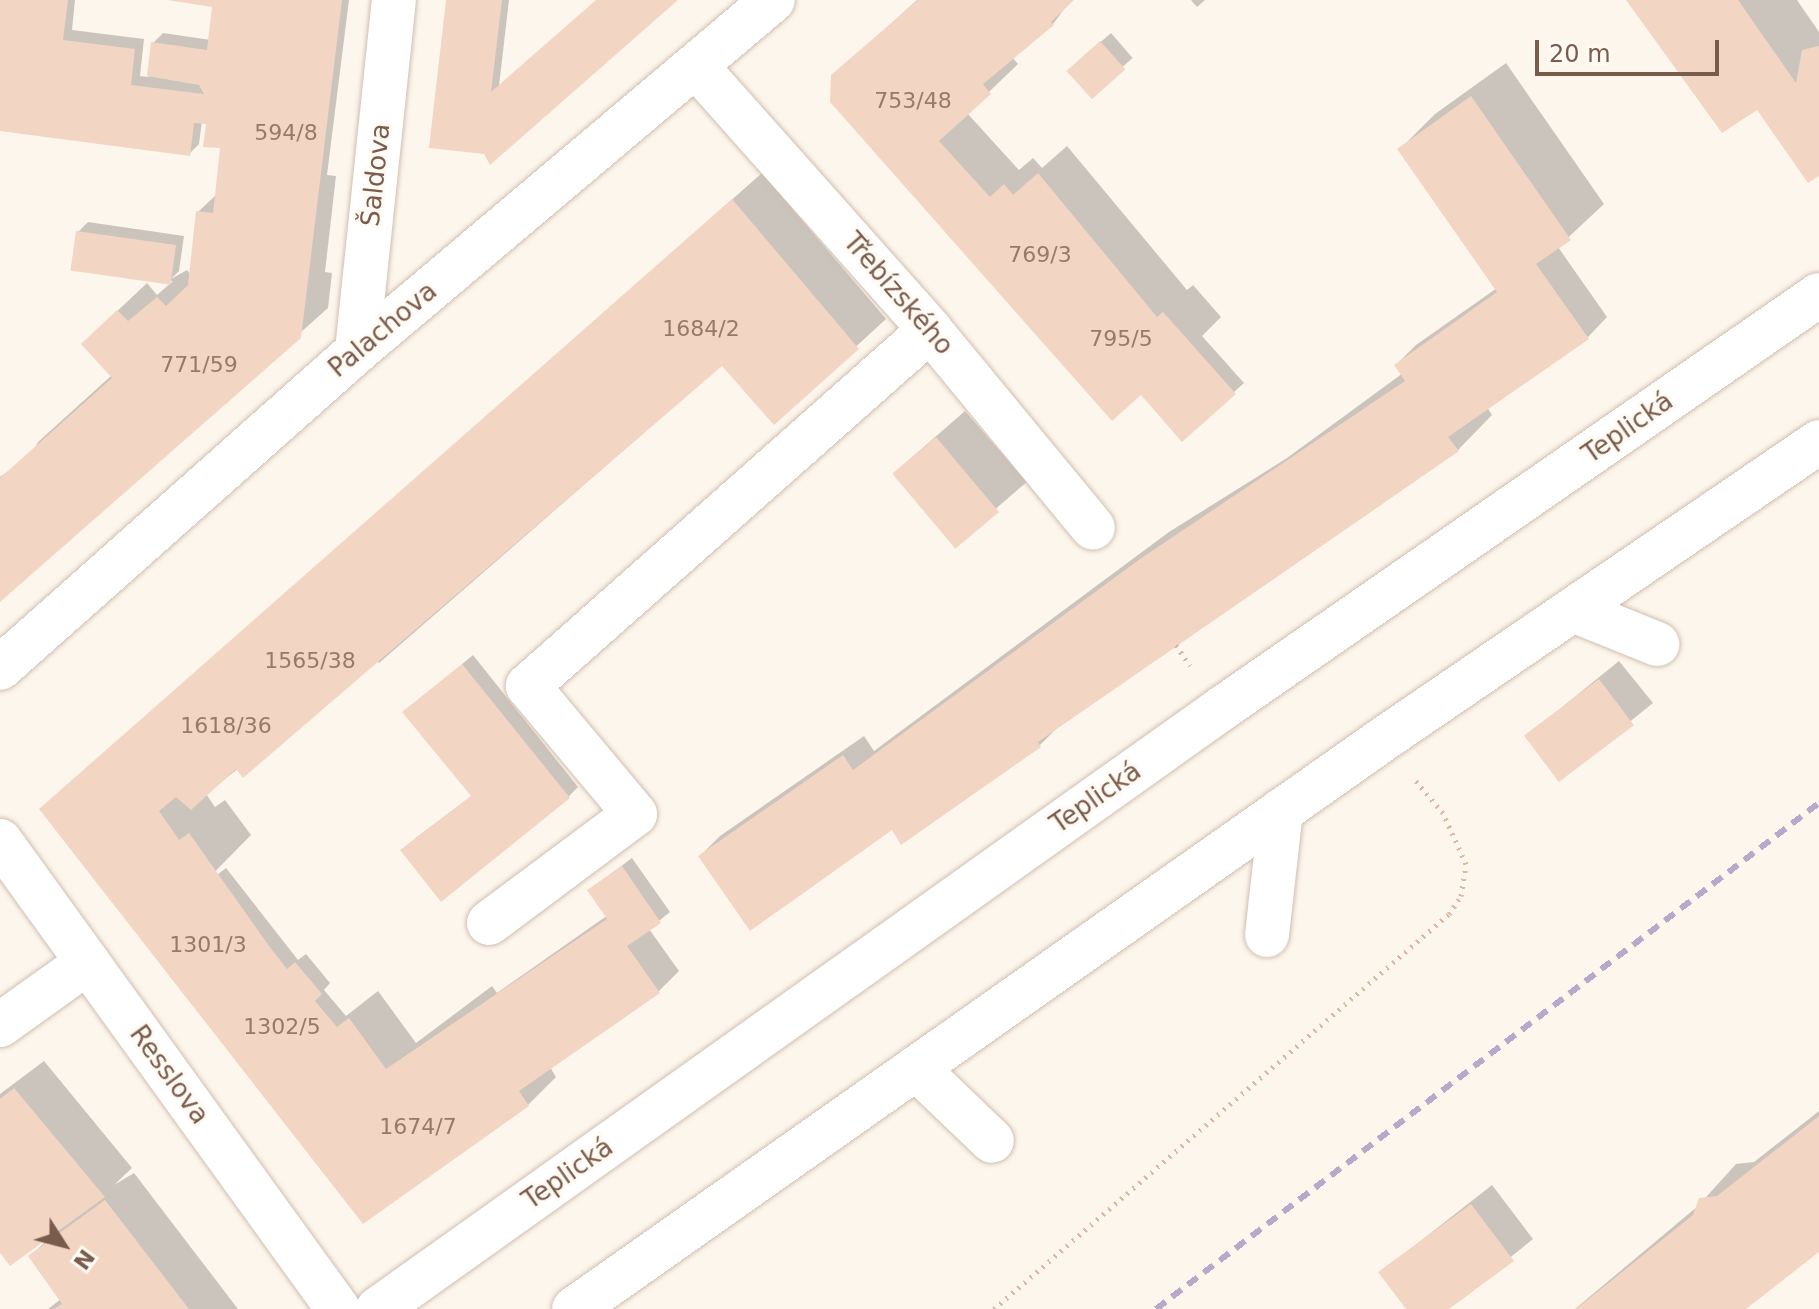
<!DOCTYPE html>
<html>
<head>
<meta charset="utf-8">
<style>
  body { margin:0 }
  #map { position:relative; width:1819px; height:1309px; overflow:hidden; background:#fdf6ec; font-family:"DejaVu Sans",sans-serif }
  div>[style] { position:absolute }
  .shadow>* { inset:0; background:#0003; transform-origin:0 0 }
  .building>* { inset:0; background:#f3d5c3; transform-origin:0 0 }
  .path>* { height:5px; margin-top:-2.5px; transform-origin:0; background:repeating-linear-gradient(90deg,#d9b8a5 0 2px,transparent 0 8px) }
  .roads { filter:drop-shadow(0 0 2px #d1beb0) drop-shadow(0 0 2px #d1beb0) }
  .minor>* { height:44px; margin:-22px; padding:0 22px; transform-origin:22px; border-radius:22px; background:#fff }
  .rail>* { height:6px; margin-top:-3px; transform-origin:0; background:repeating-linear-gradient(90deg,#b9a8c9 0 12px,transparent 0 20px) }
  span { translate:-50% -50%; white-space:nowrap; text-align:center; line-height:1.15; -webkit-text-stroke:6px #fffaf3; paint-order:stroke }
  .number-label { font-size:22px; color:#987a6a }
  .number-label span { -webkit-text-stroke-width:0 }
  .street-label { font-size:26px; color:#7a5c4d }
  .north { position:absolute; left:24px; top:1205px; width:80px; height:80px; -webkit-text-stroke:6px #fffaf3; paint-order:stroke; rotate:126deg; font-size:22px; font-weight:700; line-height:32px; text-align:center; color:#7a5c4d }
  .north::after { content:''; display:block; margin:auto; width:28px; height:36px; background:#7a5c4d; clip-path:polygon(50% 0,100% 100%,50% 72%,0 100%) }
  .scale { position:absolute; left:1535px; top:40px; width:184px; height:36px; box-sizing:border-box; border:4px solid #7a5c4d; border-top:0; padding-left:10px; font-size:24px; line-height:28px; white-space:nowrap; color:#7a5c4d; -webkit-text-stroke:6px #fffaf3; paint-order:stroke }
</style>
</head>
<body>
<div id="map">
  <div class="shadow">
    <div style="clip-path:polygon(0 0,75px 0,72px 30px,144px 39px,140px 76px,149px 77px,153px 43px,163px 33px,211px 40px,214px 5px,172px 0,349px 0,327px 175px,336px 176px,325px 272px,332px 273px,328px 308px,0 600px,0 477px,31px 455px,38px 442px,112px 375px,112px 316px,147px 283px,157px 295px,173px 281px,73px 269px,78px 232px,88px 222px,184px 236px,179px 271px,171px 279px,187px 270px,191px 275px,198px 212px,217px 194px,222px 146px,208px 122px,202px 121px,199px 144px,189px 154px,0 129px)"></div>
    <div style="clip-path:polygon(448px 0,509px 0,499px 86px,597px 0,676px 0,491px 162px)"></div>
    <div style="clip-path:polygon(917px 0,1071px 0,1053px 24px,1012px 57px,1018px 64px,967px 113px,1019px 170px,1033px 158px,1042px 168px,1067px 146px,1187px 290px,1193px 285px,1221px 317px,1202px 336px,1244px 383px,1234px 392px,1144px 395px,833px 76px)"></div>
    <div style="clip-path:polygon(1191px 0,1205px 0,1197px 7px)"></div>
    <div style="clip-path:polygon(1629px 0,1797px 0,1819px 32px,1819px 173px,1757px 107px)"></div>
    <div style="left:1111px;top:33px;width:33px;height:56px;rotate:49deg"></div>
    <div style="clip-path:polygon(1506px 63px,1604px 204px,1558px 247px,1607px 317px,1588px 337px,1487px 407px,1492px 415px,1458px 450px,1062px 723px,1040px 745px,901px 842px,892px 828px,700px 856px,720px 836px,864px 736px,874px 751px,1169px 532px,1287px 458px,1403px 373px,1396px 365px,1416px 345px,1497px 288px,1400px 149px,1435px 114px)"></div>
    <div style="clip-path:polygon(762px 173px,886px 319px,774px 422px,723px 364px,379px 663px,376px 660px,206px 794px,215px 807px,225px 800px,251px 835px,195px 892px,226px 868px,298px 960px,306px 954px,330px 983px,324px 990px,346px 1016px,378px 991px,416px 1043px,492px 986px,497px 993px,608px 915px,589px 890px,632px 858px,670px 912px,649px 929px,679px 971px,659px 991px,550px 1067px,556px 1077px,528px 1105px,363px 1221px,41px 809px)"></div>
    <div style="left:965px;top:411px;width:94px;height:94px;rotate:49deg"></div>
    <div style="clip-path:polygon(473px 655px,578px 787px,568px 797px,413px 840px,473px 795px,405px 712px)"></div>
    <div style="left:1619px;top:661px;width:54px;height:119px;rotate:51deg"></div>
    <div style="clip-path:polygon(44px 1061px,132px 1168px,114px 1185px,134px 1173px,238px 1309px,48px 1309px,61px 1299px,30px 1256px,46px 1241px,0 1250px,0 1094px)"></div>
    <div style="clip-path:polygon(1819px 1111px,1819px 1249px,1743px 1309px,1575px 1309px,1698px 1206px,1736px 1164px,1754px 1162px)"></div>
    <div style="clip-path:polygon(1492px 1185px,1533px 1239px,1446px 1309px,1408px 1309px,1381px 1272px)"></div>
  </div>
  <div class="building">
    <div style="clip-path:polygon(0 0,68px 0,63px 40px,135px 49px,131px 85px,204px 94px,199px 85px,147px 76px,151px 42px,207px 50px,212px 7px,168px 0,342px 0,301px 338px,0 602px,0 478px,112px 378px,81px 344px,117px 310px,128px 321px,157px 297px,166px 306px,188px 285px,196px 211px,213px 213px,220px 148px,203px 147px,206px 124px,194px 123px,190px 156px,0 131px)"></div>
    <div style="clip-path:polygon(446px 0,502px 0,491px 92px,596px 0,678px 0,490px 165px,484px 154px,429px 148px)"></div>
    <div style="clip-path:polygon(918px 0,1074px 0,1051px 22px,1054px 25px,983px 84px,991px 94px,939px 141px,990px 197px,1004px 184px,1013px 195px,1038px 173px,1157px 317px,1163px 312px,1236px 394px,1182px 442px,1141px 395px,1112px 421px,830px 102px,831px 75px)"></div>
    <div style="clip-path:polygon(1626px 0,1738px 0,1796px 83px,1802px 50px,1819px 46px,1819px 176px,1808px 183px,1757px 110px,1722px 133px)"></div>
    <div style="left:1100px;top:41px;width:38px;height:45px;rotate:48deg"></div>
    <div style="clip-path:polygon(1471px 96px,1571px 240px,1536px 264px,1589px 339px,1448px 437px,1459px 451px,1038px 742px,1041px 747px,901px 845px,892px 830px,750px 931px,698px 856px,843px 755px,853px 770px,1140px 559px,1405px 381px,1394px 365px,1497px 292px,1397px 149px)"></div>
    <div style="clip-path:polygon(732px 199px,859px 349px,774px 425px,722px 366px,243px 778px,236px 769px,191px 810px,176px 797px,159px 811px,179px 840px,189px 833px,272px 950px,287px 969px,295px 962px,322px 994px,315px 1001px,337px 1027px,349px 1018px,386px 1069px,607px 919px,587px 890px,622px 866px,661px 923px,627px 946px,660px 993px,519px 1091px,529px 1106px,363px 1224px,39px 809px)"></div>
    <div style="left:76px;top:231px;width:101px;height:40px;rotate:8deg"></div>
    <div style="left:936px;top:437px;width:98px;height:57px;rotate:50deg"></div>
    <div style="clip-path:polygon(462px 664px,570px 798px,441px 902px,400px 850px,471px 796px,402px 712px)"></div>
    <div style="left:1599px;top:679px;width:58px;height:94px;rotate:53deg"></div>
    <div style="clip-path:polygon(14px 1088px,105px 1197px,10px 1266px,0 1253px,0 1099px)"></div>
    <div style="clip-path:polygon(1819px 1116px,1819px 1252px,1746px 1309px,1576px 1309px,1693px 1215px,1699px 1198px,1717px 1196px)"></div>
    <div style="clip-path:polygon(105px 1200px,189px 1309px,54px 1309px,62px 1304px,28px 1256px)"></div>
    <div style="clip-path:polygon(1471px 1204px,1514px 1261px,1449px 1309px,1406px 1309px,1378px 1272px)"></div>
  </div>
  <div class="path">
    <div style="left:1176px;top:645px;width:25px;rotate:56deg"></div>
    <div style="left:994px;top:1309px;width:603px;rotate:-40.96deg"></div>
    <div style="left:1449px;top:914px;width:22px;rotate:-56deg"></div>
    <div style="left:1461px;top:896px;width:32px;rotate:-81deg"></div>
    <div style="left:1466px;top:864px;width:56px;rotate:-114.3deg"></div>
    <div style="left:1443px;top:813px;width:42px;rotate:-130.2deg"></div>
  </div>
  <div class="roads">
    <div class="minor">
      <div style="left:696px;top:66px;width:353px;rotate:48.4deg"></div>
      <div style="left:930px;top:330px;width:256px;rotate:50.5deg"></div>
      <div style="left:357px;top:351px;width:353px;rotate:-84deg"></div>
      <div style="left:1573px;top:610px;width:91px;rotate:22deg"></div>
      <div style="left:0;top:668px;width:477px;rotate:-41.6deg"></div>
      <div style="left:357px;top:351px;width:544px;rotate:-40.16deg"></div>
      <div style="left:0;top:841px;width:577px;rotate:54.16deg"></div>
      <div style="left:489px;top:923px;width:182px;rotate:-36.7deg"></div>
      <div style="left:635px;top:814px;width:167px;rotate:-129.9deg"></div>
      <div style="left:528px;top:686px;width:537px;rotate:-41.53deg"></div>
      <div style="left:1267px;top:935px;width:125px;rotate:-83.6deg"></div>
      <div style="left:0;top:1025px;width:108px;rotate:-35.6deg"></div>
      <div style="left:916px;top:1068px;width:105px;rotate:43.8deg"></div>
      <div style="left:378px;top:1309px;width:1035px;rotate:-35.44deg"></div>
      <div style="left:1221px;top:709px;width:727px;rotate:-34.7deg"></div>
      <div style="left:574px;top:1309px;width:988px;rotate:-35.15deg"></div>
      <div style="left:1382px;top:740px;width:529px;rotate:-34.29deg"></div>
    </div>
  </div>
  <div class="rail">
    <div style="left:1156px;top:1309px;width:834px;rotate:-37.35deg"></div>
  </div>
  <div class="number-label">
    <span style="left:913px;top:101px">753/48</span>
    <span style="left:286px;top:133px">594/8</span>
    <span style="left:1040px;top:255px">769/3</span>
    <span style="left:701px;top:329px">1684/2</span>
    <span style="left:1121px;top:339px">795/5</span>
    <span style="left:199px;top:365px">771/59</span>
    <span style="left:310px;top:661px">1565/38</span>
    <span style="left:226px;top:726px">1618/36</span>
    <span style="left:208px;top:945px">1301/3</span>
    <span style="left:282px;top:1027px">1302/5</span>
    <span style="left:418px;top:1127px">1674/7</span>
  </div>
  <div class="street-label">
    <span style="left:376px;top:175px;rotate:-84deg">Šaldova</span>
    <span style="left:898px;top:294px;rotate:49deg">Třebízského</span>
    <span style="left:383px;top:330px;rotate:-40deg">Palachova</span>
    <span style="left:1628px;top:428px;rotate:-35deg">Teplická</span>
    <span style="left:1096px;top:798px;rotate:-35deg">Teplická</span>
    <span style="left:169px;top:1075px;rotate:54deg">Resslova</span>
    <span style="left:568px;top:1174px;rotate:-35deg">Teplická</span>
  </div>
  <div class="north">N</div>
  <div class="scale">20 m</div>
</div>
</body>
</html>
